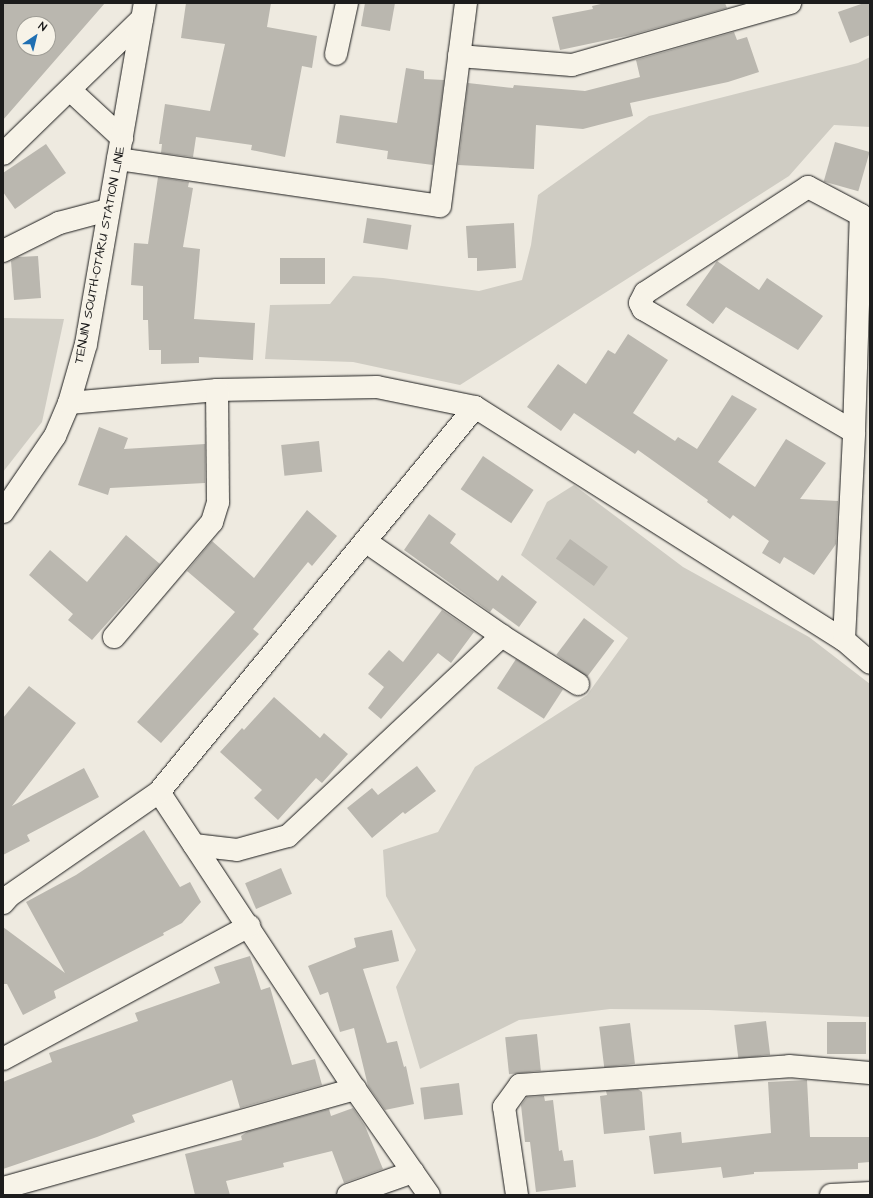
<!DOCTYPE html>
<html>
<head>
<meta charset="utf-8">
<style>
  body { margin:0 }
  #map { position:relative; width:873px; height:1198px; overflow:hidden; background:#eeeae0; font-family:"Architects Daughter",sans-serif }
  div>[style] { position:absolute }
  .green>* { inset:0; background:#cfccc3 }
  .building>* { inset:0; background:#bab7af; transform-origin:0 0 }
  .roads { filter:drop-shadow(0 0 1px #1c1c1c) drop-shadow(0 0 1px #1c1c1c) }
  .minor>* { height:22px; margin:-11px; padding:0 11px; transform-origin:11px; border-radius:11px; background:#f7f3e8 }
  .major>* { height:22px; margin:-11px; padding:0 11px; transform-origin:11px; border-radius:11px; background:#f7f3e8 }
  span { translate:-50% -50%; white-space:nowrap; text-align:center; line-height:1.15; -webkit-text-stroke:4px #f7f3e8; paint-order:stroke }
  .street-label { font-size:13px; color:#1c1c1c }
  .frame { position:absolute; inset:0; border:4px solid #1c1c1c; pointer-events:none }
  .north { position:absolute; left:16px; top:16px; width:40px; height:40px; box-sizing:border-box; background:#f7f3e8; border:1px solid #9f9d96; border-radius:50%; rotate:35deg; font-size:11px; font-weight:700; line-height:16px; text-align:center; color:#1c1c1c }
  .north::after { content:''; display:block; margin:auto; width:14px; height:18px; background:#1f6fb2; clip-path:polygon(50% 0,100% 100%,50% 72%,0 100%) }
</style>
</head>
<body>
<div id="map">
  <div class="green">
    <div style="clip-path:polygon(870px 57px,870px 127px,834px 125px,789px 176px,460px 385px,353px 362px,265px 359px,270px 305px,330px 304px,353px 276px,383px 278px,479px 291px,522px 280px,531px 245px,538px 195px,649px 116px,858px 63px)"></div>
    <div style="clip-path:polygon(3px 318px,64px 319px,42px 422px,3px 472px)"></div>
    <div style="clip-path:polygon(574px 485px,683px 567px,809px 637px,870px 684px,870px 1017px,708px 1010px,610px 1009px,519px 1020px,420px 1069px,396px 987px,416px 950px,386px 896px,383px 850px,438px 832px,475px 767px,587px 695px,628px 638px,521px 555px,547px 502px)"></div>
  </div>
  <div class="building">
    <div style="clip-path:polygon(evenodd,3px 3px,105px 3px,3px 120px,3px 3px,24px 24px,48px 24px,48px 48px,24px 48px,24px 24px)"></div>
    <div style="clip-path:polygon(186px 3px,271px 3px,267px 27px,317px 36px,312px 68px,302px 66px,285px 157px,251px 150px,252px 145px,196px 137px,193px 157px,161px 153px,162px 144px,159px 144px,165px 104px,210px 111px,225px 44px,181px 38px)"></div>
    <div style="clip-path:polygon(365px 3px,395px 3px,390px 31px,361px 26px)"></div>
    <div style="clip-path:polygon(605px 3px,725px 3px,727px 8px,631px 35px,560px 50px,552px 17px,593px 9px,592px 6px)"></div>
    <div style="clip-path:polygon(864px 3px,870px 3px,870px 35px,850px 43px,838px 12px)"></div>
    <div style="clip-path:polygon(734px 32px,737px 40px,747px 37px,759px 72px,728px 82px,630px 103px,633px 116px,583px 129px,536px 125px,534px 169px,458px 165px,468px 83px,513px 88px,514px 85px,585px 91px,640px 77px,636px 60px)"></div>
    <div style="clip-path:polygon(406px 68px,424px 71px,424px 79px,444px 80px,433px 165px,387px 159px,388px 151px,336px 143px,340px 115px,397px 123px)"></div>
    <div style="left:835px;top:142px;width:36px;height:41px;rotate:16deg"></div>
    <div style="clip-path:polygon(46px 144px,66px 173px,15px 209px,3px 192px,3px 173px)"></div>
    <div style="clip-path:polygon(158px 177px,189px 182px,188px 187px,193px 188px,183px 247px,200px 249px,194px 319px,255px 323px,253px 360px,199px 357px,199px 363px,161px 364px,161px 350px,149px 350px,148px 320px,143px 320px,143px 286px,131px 285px,134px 243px,148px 244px)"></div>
    <div style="left:367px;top:218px;width:45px;height:25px;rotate:9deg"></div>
    <div style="clip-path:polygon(514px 223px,516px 268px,477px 271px,477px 258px,468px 258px,466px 226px)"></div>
    <div style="clip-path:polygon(38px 256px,41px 298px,14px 300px,11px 261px,18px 257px)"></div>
    <div style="left:280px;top:258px;width:45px;height:26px"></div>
    <div style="clip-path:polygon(717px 261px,759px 290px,767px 278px,823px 316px,798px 350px,726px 307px,713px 324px,686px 305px)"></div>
    <div style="clip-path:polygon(628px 334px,668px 360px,633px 413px,675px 441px,678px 437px,697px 449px,732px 395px,757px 409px,718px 462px,755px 487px,786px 439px,826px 463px,800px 499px,838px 501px,836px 544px,814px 575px,784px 557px,780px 564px,762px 553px,769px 541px,733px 515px,730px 519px,707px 502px,708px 500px,638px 450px,635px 454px,574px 413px,561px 431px,527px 407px,558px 364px,586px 384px,608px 350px,615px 354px)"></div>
    <div style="clip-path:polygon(99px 427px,128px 438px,124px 449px,205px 444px,205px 483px,110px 488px,108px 495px,78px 485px)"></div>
    <div style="left:319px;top:441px;width:31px;height:38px;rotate:84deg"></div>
    <div style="left:483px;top:456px;width:61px;height:40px;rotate:34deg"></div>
    <div style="clip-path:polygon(307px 510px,337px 536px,312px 566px,308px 562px,253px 629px,259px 634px,161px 743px,137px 722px,235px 612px,187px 571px,212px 541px,254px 578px)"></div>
    <div style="clip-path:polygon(429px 514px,456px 534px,450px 543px,498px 581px,502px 575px,537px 602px,519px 627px,493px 608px,490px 612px,404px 550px)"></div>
    <div style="clip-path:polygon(126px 535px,160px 564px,92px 640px,68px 620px,73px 614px,29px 575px,50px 550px,87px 582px)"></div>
    <div style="left:570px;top:539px;width:47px;height:24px;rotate:36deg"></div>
    <div style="clip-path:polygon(442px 610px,474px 632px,451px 663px,438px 653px,381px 719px,368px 708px,384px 687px,368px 674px,389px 650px,403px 662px)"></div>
    <div style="left:584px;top:618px;width:38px;height:46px;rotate:37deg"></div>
    <div style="left:516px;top:659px;width:56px;height:35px;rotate:33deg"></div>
    <div style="clip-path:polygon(29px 686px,76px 723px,12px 806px,84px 768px,99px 797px,27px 835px,30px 841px,3px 855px,3px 718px)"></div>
    <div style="clip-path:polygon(274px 697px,320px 738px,324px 733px,348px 754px,322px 783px,316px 778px,278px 820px,254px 798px,262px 790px,220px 752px,242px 728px,244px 730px)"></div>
    <div style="clip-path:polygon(417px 766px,436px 791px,405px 814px,403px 812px,372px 838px,347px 808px,372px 788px,378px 795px)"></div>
    <div style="clip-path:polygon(144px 830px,180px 887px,190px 882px,201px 902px,182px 923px,163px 933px,164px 935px,54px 991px,56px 998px,23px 1015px,7px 984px,3px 984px,3px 927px,65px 973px,26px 902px,76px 875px)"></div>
    <div style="left:281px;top:868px;width:28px;height:39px;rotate:67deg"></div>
    <div style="clip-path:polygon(392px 930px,399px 961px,363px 969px,387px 1043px,397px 1041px,404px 1067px,406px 1066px,414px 1104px,385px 1110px,368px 1086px,354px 1028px,340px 1032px,328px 992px,320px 995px,308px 966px,356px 947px,354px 938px)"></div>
    <div style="clip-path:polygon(250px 956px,261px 990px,270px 987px,292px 1065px,315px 1059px,322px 1085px,240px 1108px,232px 1080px,132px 1115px,135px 1122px,97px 1137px,3px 1169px,3px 1082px,52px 1062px,49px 1053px,138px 1021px,135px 1013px,220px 983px,214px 967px)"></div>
    <div style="left:766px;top:1021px;width:34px;height:32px;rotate:83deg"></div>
    <div style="left:866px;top:1022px;width:32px;height:39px;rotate:90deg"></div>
    <div style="left:630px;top:1023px;width:41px;height:31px;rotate:83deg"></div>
    <div style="left:537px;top:1034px;width:37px;height:32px;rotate:84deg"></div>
    <div style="clip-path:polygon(807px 1080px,810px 1137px,870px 1137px,870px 1162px,858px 1163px,858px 1169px,754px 1172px,754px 1174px,723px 1178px,721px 1167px,654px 1174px,649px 1136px,681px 1132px,682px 1143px,771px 1133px,768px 1082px)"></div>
    <div style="left:459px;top:1083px;width:32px;height:39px;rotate:83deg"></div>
    <div style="clip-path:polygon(638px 1089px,642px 1092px,645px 1130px,604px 1134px,600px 1096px,607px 1095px,606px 1091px)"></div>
    <div style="clip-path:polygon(544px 1096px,545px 1101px,553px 1100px,559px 1151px,562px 1150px,564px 1161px,573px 1160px,576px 1187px,536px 1192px,530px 1142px,525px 1142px,521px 1105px,527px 1097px)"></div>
    <div style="clip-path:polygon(353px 1108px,365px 1126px,383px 1169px,344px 1183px,332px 1151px,283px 1163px,284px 1167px,226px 1181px,230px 1195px,195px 1195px,185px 1154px,242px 1140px,241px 1136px,247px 1132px,329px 1109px,331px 1116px)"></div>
  </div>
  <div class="roads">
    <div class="minor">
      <div style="left:336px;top:54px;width:52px;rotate:-77.8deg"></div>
      <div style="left:459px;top:56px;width:113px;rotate:4.6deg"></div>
      <div style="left:572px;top:65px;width:227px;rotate:-15.9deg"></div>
      <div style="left:70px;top:90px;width:71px;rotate:42.7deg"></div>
      <div style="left:3px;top:154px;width:194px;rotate:-44.2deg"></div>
      <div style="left:118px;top:159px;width:325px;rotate:8.3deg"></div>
      <div style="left:440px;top:206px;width:205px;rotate:-82.7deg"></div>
      <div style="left:3px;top:251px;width:63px;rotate:-26.6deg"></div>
      <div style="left:59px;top:223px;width:51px;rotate:-14.9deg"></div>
      <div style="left:69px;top:403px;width:149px;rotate:-5deg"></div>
      <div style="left:217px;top:390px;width:160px;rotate:-1.1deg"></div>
      <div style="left:377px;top:387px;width:100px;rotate:11.5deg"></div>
      <div style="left:475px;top:407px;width:436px;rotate:32.3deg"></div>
      <div style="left:844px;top:640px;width:35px;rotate:41deg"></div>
      <div style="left:365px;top:541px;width:167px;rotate:34.7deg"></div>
      <div style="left:502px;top:636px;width:90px;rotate:32.3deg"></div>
      <div style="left:114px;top:637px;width:151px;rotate:-49.6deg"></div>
      <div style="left:212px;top:522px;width:21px;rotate:-73deg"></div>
      <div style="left:218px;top:502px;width:112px;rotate:-90.5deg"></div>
      <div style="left:844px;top:640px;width:208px;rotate:-87.2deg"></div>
      <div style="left:854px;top:432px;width:217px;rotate:-88.2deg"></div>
      <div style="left:861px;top:215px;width:60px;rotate:-152.2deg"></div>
      <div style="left:808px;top:187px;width:194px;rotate:147deg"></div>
      <div style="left:645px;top:293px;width:11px;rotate:117deg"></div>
      <div style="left:640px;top:303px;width:7px;rotate:63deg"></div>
      <div style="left:643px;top:309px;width:244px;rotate:30.2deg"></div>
      <div style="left:159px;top:792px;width:356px;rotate:56.6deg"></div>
      <div style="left:355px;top:1089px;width:129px;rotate:55.1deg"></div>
      <div style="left:194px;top:845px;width:43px;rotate:6.6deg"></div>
      <div style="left:237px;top:850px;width:53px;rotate:-15.4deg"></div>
      <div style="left:288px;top:836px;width:293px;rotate:-43.1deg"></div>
      <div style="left:3px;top:903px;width:9px;rotate:-49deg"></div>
      <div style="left:9px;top:896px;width:183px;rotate:-34.7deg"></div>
      <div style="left:159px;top:792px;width:498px;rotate:-50.6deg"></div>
      <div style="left:3px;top:1059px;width:280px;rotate:-28.4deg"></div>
      <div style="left:3px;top:1188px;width:366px;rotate:-15.7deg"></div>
      <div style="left:348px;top:1195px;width:69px;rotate:-19.5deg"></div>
      <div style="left:517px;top:1195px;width:89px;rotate:-98.4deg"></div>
      <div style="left:504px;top:1107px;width:27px;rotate:-54deg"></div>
      <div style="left:520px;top:1085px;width:270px;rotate:-4deg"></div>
      <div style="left:789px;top:1066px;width:81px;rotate:4.9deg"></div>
      <div style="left:831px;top:1195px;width:39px;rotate:-3deg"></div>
    </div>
    <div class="major">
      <div style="left:3px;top:512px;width:92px;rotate:-55.6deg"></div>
      <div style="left:55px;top:436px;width:36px;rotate:-67deg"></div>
      <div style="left:69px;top:403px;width:61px;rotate:-73.9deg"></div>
      <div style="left:86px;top:344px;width:346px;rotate:-80.2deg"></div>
    </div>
  </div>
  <div class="street-label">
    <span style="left:100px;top:255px;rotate:-79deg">TENJIN SOUTH-OTARU STATION LINE</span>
  </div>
  <div class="frame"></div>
  <div class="north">N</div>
</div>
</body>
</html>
